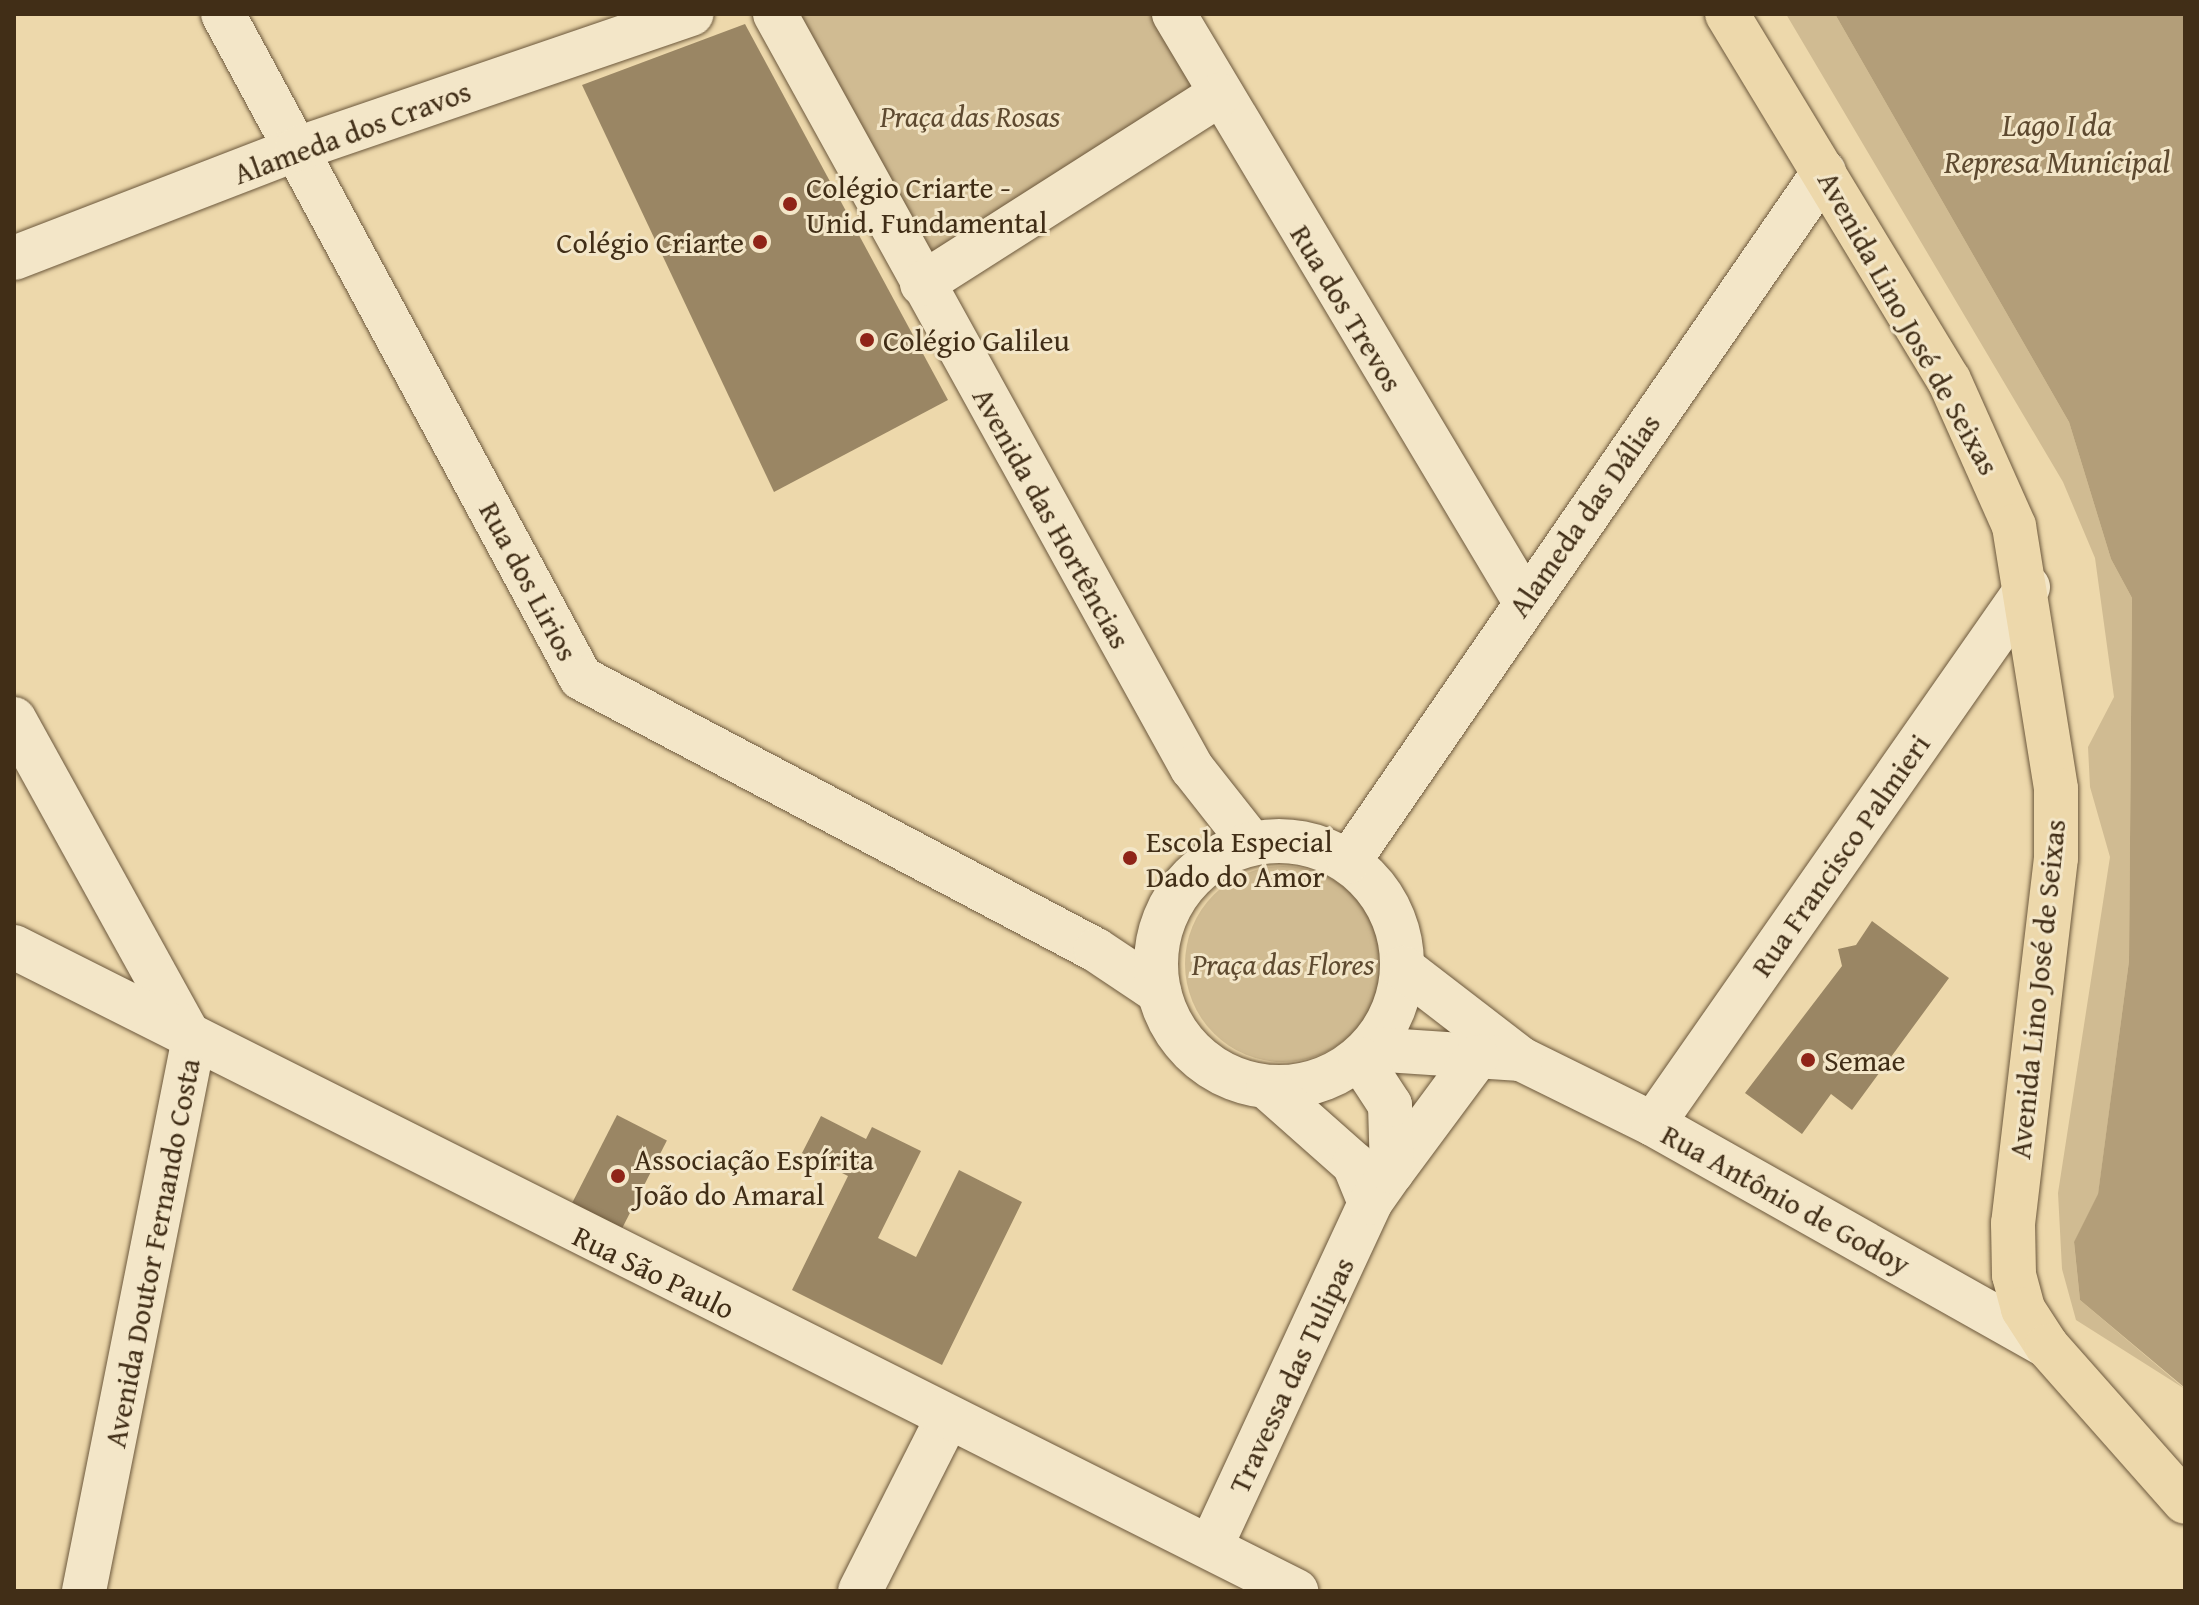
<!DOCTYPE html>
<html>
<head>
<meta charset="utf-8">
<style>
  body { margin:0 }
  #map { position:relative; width:2199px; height:1605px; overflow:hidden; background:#edd8ab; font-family:"Gentium Book Plus",serif }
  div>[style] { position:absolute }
  .green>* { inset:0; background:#d0bb92 }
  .round { border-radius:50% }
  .water>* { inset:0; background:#b39e79 }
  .building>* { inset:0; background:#9a8664; transform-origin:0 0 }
  .roads { filter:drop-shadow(0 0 2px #6c583c) drop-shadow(0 0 2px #6c583c) }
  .street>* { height:44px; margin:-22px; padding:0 22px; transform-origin:22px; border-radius:22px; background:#f3e6c8 }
  .street>.ring { margin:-22px; padding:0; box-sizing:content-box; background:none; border:44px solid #f3e6c8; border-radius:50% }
  .secondary>* { height:44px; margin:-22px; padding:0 22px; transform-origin:22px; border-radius:22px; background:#f3e6c8 }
  .primary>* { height:44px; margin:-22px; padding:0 22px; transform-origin:22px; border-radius:22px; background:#edd8ab }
  .dots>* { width:22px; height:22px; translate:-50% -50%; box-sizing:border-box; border:4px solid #f3e6c8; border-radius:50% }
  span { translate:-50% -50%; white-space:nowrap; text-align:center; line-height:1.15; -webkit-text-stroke:6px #f3e6c8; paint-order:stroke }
  .park-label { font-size:30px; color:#5e4a30; font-style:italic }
  .street-label { font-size:30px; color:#412e17 }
  .poi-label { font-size:30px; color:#412e17 }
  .left { translate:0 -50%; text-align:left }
  .right { translate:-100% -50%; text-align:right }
  .water-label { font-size:32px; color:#5e4a30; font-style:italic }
  .frame { position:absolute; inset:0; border:16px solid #412e17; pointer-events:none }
</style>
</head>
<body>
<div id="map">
  <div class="green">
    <div style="clip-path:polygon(798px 14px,1155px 14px,1198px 94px,931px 262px)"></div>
    <div style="clip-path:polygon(1786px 14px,1835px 14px,2069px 422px,2111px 559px,2132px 598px,2129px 961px,2098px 1195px,2074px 1243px,2080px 1300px,2185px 1389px,2076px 1320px,2062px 1269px,2058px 1193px,2110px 857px,2090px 787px,2088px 747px,2114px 697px,2095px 558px,2063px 482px)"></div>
    <div class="round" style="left:1185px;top:866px;width:196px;height:196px"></div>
  </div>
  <div class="water">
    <div style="clip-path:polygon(1835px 14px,2185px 14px,2185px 1388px,2080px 1300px,2074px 1242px,2098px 1194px,2129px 961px,2132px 598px,2111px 559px,2069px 422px)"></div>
  </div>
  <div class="building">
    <div style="clip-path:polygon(745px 24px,948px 400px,774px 492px,582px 85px)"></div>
    <div style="clip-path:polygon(1872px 921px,1949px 978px,1852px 1110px,1831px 1094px,1802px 1134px,1745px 1093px,1842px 966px,1838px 949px,1856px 945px)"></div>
    <div style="left:617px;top:1115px;width:56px;height:109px;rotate:27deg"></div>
    <div style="clip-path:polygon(821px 1116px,866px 1139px,872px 1127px,921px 1151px,878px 1238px,916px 1257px,959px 1170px,1022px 1202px,942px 1365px,792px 1290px,848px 1176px,802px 1153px)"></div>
  </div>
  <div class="roads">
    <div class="street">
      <div style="left:223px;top:14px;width:754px;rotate:61.67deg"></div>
      <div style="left:581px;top:678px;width:582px;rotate:27.84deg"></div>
      <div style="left:1096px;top:950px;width:76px;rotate:33.7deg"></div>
      <div style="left:775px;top:14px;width:862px;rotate:61.06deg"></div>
      <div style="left:1192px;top:768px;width:95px;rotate:51.8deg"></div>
      <div style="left:1174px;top:14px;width:683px;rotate:59.15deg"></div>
      <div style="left:14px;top:258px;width:303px;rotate:-21.1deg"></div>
      <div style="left:297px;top:149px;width:417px;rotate:-18.9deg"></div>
      <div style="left:922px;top:284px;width:352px;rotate:-32.5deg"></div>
      <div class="ring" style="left:1156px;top:841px;width:202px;height:202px"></div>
      <div style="left:1349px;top:861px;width:837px;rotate:-55.42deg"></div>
      <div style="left:1403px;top:968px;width:149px;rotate:37.6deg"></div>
      <div style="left:1521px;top:1059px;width:147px;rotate:26.2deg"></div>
      <div style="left:1653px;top:1124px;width:452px;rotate:29.4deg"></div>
      <div style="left:1371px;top:1049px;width:150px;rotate:3.8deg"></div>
      <div style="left:1268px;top:1088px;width:115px;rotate:41.5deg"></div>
      <div style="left:1354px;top:1164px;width:42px;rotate:67.7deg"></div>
      <div style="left:1653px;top:1124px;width:655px;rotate:-55.07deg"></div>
      <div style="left:1392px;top:1172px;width:143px;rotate:-53.5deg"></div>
      <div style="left:1211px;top:1546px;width:378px;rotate:-65.1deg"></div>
      <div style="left:1370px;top:1203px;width:38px;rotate:-55deg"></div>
      <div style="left:1392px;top:1172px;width:67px;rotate:-91.7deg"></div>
      <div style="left:1390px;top:1105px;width:55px;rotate:-123.1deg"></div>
      <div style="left:860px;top:1591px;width:193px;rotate:-63.2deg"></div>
    </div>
    <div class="secondary">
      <div style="left:14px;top:719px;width:370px;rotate:61.1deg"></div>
      <div style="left:193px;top:1043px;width:559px;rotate:101.25deg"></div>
      <div style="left:14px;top:947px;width:1435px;rotate:26.67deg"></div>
    </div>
    <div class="primary">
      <div style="left:1727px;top:14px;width:428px;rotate:58.8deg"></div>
      <div style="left:1949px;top:380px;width:160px;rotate:66deg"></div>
      <div style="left:2014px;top:526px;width:266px;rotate:80.9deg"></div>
      <div style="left:2056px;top:789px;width:69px;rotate:90deg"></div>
      <div style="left:2056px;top:858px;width:368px;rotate:96.7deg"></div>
      <div style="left:2013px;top:1223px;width:52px;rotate:88.9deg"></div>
      <div style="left:2014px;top:1275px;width:35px;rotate:75deg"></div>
      <div style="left:2023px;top:1309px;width:44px;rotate:57deg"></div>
      <div style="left:2047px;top:1346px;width:208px;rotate:48.5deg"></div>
    </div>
  </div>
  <div class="dots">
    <div style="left:790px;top:204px;background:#8f2418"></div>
    <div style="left:760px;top:242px;background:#8f2418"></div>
    <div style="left:867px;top:340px;background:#8f2418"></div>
    <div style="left:1130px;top:858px;background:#8f2418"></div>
    <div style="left:1808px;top:1060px;background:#8f2418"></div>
    <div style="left:618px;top:1176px;background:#8f2418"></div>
  </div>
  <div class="park-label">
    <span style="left:970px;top:116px">Praça das Rosas</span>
    <span style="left:1283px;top:964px">Praça das Flores</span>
  </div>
  <div class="street-label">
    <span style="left:352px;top:132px;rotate:-20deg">Alameda dos Cravos</span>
    <span style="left:1347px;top:308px;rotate:59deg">Rua dos Trevos</span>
    <span style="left:1909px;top:323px;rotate:61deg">Avenida Lino José de Seixas</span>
    <span style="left:1584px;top:515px;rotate:-55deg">Alameda das Dálias</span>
    <span style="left:1052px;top:518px;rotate:61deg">Avenida das Hortências</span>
    <span style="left:529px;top:581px;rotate:62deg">Rua dos Lirios</span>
    <span style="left:1840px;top:855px;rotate:-55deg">Rua Francisco Palmieri</span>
    <span style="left:2037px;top:989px;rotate:-84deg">Avenida Lino José de Seixas</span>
    <span style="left:1786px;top:1199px;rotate:29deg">Rua Antônio de Godoy</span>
    <span style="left:152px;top:1253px;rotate:-79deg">Avenida Doutor Fernando Costa</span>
    <span style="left:654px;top:1272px;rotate:26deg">Rua São Paulo</span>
    <span style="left:1291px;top:1375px;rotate:-65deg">Travessa das Tulipas</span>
  </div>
  <div class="poi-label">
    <span class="left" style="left:806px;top:204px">Colégio Criarte -<br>Unid. Fundamental</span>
    <span class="right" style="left:744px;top:242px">Colégio Criarte</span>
    <span class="left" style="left:883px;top:340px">Colégio Galileu</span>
    <span class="left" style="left:1146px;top:858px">Escola Especial<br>Dado do Amor</span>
    <span class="left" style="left:1824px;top:1060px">Semae</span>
    <span class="left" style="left:634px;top:1176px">Associação Espírita<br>João do Amaral</span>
  </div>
  <div class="water-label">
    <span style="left:2057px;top:144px">Lago I da<br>Represa Municipal</span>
  </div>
  <div class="frame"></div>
</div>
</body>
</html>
